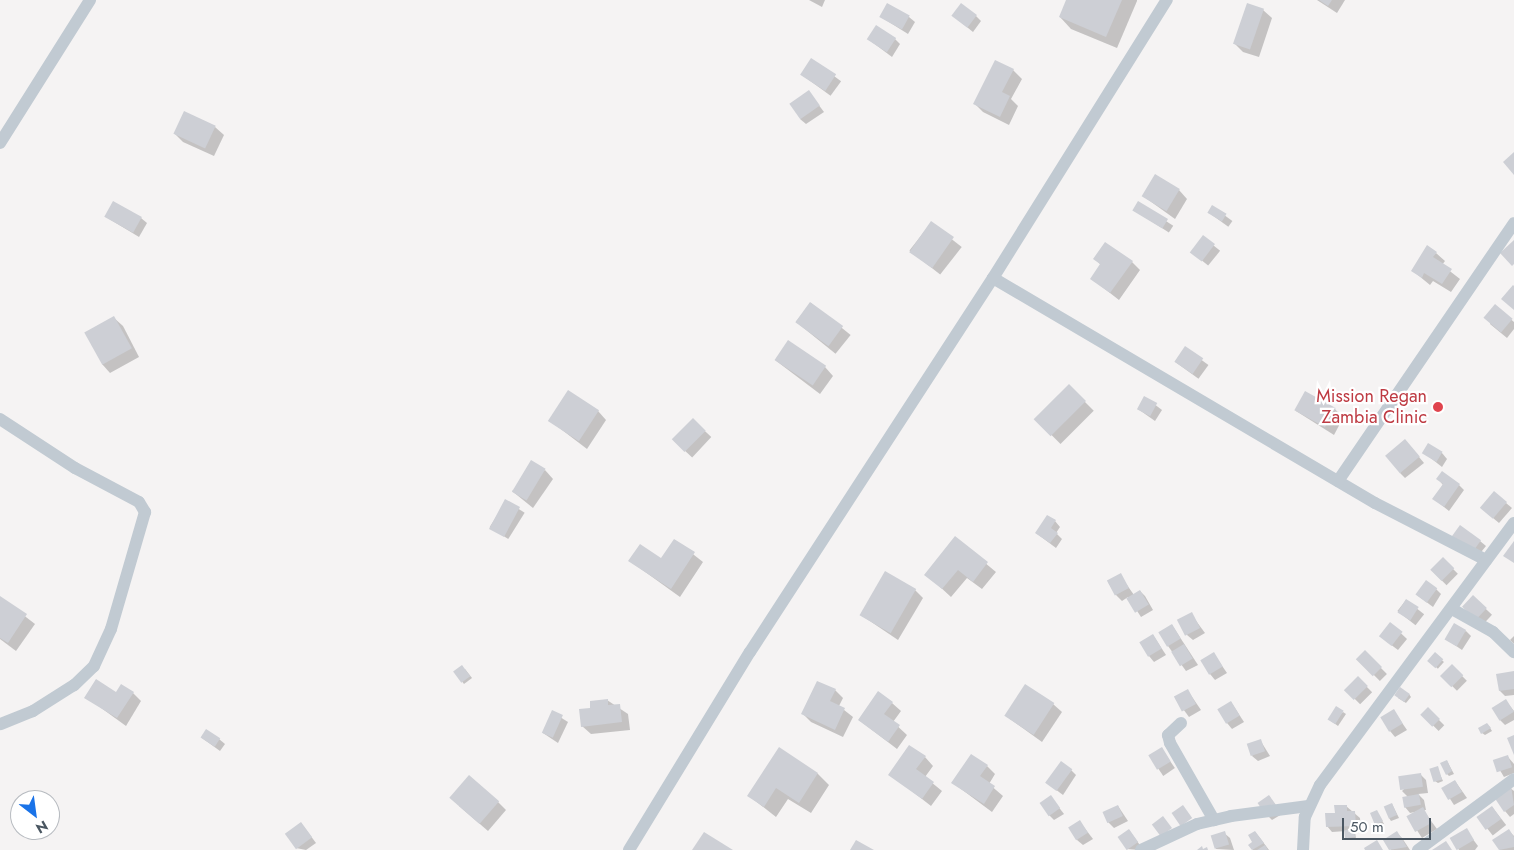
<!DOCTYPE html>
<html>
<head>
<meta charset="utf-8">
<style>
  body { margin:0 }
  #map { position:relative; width:1514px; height:850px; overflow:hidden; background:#f5f3f3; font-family:Jost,sans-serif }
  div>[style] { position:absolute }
  .shadow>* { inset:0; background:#0003; transform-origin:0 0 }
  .building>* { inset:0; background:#cdcfd5; transform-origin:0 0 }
  .minor>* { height:12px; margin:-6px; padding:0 6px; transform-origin:6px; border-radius:6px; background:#c1cad2 }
  .dots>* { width:14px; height:14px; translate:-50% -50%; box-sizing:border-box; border:2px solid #fff; border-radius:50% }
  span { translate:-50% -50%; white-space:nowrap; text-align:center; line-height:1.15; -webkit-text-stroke:4.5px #fff; paint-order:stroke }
  .health-label { font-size:18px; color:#be3a42 }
  .right { translate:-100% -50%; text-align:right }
  .north { position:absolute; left:10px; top:790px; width:50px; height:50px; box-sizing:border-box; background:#fff; border:1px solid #b7bbc0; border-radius:50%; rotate:150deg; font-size:14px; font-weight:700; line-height:20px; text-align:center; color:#4a5661 }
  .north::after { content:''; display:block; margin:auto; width:18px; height:22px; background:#1a73e8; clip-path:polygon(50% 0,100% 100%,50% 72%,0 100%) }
  .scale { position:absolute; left:1342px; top:818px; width:89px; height:22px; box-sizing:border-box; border:2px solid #4a5661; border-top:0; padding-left:6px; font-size:15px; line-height:18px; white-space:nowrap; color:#4a5661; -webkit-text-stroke:4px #fff; paint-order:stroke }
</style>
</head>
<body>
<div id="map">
  <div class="shadow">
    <div style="clip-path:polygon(809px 0,825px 0,822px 7px)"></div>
    <div style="clip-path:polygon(1067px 0,1137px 0,1137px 1px,1117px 48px,1071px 29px,1060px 17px)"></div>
    <div style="clip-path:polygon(1317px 0,1345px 0,1337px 13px)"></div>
    <div style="clip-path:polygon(1263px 10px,1272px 18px,1259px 57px,1243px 52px,1234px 43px)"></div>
    <div style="clip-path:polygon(952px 15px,976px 16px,981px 21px,973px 32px)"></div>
    <div style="clip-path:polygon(881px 17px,909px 17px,915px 22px,908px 34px)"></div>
    <div style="clip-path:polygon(868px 39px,895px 39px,900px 44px,892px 57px)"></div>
    <div style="left:812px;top:60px;width:36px;height:18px;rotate:36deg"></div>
    <div style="clip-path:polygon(1013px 70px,1022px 79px,1011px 99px,1018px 106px,1009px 125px,983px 112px,975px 104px)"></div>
    <div style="clip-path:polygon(809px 92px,824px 112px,806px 124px,800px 119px)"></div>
    <div style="clip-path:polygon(215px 127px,224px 135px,214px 156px,183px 142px,174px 133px)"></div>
    <div style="clip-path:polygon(1179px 190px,1187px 199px,1175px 219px,1143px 196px)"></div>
    <div style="left:1138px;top:203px;width:42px;height:8px;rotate:33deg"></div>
    <div style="left:1213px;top:207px;width:24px;height:7px;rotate:36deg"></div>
    <div style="clip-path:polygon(106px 217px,141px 218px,147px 223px,139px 237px)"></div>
    <div style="left:931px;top:223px;width:39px;height:35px;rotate:38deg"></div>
    <div style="left:1203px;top:237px;width:22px;height:19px;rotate:39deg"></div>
    <div style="clip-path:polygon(1436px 253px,1445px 261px,1442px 265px,1460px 279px,1451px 292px,1433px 281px,1430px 285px,1413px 271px)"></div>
    <div style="clip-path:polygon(1095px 259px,1132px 262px,1140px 270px,1119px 300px,1092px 279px,1101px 265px)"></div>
    <div style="left:811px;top:303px;width:51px;height:24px;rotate:39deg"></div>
    <div style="clip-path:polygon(1495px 306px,1514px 322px,1514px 329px,1507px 338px,1490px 324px)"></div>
    <div style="clip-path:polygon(114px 318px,123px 326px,139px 357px,110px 373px,102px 364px)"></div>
    <div style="left:1185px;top:348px;width:29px;height:17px;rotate:36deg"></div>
    <div style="clip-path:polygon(775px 360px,825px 367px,833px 376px,820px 394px)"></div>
    <div style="left:1069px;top:386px;width:35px;height:47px;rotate:45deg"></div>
    <div style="clip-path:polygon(1145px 397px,1162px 410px,1155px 421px,1138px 409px)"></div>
    <div style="clip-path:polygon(1335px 409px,1343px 418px,1334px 435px,1296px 411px)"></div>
    <div style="clip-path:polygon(598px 411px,606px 420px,587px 449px,549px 420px)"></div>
    <div style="left:693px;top:420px;width:25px;height:28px;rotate:43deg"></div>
    <div style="clip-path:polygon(1410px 446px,1424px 463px,1405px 478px,1400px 473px)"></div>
    <div style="clip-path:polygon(1423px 452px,1442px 453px,1447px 459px,1442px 467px)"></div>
    <div style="clip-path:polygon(545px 470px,553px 479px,533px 508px,512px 491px)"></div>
    <div style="clip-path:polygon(1438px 479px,1459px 485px,1464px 490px,1449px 511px,1434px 499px,1443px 485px)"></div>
    <div style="left:506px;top:501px;width:22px;height:31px;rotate:32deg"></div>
    <div style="clip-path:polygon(1506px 503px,1512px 508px,1499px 523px,1487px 513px)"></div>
    <div style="clip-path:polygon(1055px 521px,1060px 527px,1056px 533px,1062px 539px,1056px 548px,1036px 533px)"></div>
    <div style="clip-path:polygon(955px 538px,996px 572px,982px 589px,967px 578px,951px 597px,926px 574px)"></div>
    <div style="clip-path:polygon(1452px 538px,1480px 541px,1486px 546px,1477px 557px)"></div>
    <div style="clip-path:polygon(675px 540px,703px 562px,680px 597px,630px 561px,662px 560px)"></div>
    <div style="left:1443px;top:559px;width:21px;height:16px;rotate:45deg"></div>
    <div style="clip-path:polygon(1120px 575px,1134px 595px,1140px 591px,1145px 596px,1153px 610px,1141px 617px,1128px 597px,1122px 601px,1116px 595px,1108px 582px)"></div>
    <div style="clip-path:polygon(1436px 589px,1441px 594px,1433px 607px,1417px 595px)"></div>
    <div style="clip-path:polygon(915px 590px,923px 598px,898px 640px,861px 615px)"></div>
    <div style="clip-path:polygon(0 597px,35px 624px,16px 651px,0 639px)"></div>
    <div style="left:1473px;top:597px;width:26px;height:13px;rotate:43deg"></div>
    <div style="left:1406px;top:600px;width:23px;height:14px;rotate:38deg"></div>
    <div style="clip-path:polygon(1191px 614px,1205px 633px,1193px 640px,1187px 635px)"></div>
    <div style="clip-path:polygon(1391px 624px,1407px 639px,1398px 650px,1386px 641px)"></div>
    <div style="clip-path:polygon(1172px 625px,1198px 665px,1186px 671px,1168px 646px)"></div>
    <div style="clip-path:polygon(1466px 631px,1471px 636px,1462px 650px,1446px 639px)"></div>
    <div style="clip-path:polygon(1153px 635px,1166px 655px,1154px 662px,1149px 656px)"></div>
    <div style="clip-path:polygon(1514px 636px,1514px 644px,1510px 640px)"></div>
    <div style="left:1365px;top:652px;width:31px;height:10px;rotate:45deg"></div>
    <div style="clip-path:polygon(1214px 654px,1227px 673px,1215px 680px,1210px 674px)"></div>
    <div style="left:1435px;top:654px;width:12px;height:9px;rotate:42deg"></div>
    <div style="left:1452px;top:666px;width:21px;height:14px;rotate:45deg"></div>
    <div style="clip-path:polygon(465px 669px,472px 678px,464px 684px,455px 672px)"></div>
    <div style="clip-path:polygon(1514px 672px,1514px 695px,1505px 696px,1500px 691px,1497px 675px)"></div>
    <div style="left:1358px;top:678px;width:20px;height:17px;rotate:45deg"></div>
    <div style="clip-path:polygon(835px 690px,843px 698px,839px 706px,853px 717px,843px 737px,811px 722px,803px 714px)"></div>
    <div style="clip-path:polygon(1188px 691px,1201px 710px,1189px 717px,1175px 698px)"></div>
    <div style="clip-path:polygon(133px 693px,141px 701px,126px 726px,86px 697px)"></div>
    <div style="clip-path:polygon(1409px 694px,1411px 697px,1406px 703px,1398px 698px)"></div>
    <div style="clip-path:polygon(607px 700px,628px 714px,630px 730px,591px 734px,582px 726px,592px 709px)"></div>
    <div style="clip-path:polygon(1506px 701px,1514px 711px,1514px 720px,1505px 725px,1500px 720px)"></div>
    <div style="clip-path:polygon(1231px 702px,1244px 722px,1232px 729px,1227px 723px)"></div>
    <div style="clip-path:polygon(892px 703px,901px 711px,893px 722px,907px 735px,897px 749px,859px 720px)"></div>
    <div style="clip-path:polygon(1053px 704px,1062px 712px,1042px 742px,1006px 716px)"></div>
    <div style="left:1428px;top:709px;width:23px;height:8px;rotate:45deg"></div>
    <div style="clip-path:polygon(1394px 711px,1407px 730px,1395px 737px,1390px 731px)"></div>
    <div style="clip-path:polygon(552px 712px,568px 722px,558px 743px,543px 733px)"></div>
    <div style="clip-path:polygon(1343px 712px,1346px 714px,1338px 726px,1331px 721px)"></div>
    <div style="clip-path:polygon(1489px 726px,1492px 731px,1485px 735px,1482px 733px)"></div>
    <div style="clip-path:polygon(202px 738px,219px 739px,225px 744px,220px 751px)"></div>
    <div style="clip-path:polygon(1260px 740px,1270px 756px,1258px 761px,1252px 756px)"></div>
    <div style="clip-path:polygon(779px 749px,818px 774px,829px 785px,811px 813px,788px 799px,776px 817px,749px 796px)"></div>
    <div style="left:1162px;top:749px;width:23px;height:14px;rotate:56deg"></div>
    <div style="clip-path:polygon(925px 757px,933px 766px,925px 777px,942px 791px,931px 806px,890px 774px)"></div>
    <div style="clip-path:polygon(1508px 757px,1514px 764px,1514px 773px,1504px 777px,1495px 762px)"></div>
    <div style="clip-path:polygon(1447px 761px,1454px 774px,1449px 776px,1447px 774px)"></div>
    <div style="clip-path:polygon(987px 766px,995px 774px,989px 784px,1003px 796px,992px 812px,953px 783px)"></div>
    <div style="clip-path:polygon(1437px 768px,1443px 781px,1438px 783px,1435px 781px)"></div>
    <div style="clip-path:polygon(1071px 770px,1076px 775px,1063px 795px,1047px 783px)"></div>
    <div style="clip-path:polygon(1420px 774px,1426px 780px,1428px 793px,1418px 794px,1424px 800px,1426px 810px,1423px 810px,1437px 829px,1422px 838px,1409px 818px,1419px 811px,1410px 813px,1405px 807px,1408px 797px,1402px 791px)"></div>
    <div style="clip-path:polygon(1455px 781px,1467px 798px,1454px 805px,1443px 788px)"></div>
    <div style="clip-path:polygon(1510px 788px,1514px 791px,1514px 814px,1510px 817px,1505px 811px)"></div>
    <div style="clip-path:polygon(1269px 796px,1282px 814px,1272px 820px,1267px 815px)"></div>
    <div style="clip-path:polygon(1051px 797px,1064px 814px,1054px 820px,1049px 815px)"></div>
    <div style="clip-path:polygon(498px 802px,506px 810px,488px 831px,459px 806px)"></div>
    <div style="clip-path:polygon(1392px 804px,1399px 818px,1391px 821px,1389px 818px)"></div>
    <div style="clip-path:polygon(1118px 806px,1128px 821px,1114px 828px,1108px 822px)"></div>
    <div style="clip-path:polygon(1346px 806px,1360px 818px,1361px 831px,1355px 831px,1356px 839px,1349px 840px,1346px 831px,1332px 832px,1327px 826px)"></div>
    <div style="left:1492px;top:807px;width:23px;height:17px;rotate:52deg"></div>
    <div style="clip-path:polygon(1377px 812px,1384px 824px,1379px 826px,1376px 824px)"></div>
    <div style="clip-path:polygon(1080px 822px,1093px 839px,1083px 845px,1077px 840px)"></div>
    <div style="clip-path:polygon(301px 823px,316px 843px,306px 850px,296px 848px)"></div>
    <div style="clip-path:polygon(1129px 830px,1142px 848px,1139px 850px,1127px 849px)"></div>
    <div style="clip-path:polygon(1466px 830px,1478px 846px,1475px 850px,1459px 850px,1452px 839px)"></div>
    <div style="clip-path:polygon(1509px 831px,1514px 836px,1514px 850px,1500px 850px,1494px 840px)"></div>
    <div style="clip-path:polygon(1255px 832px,1260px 838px,1269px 850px,1253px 850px,1250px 845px,1254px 842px)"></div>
    <div style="clip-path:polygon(1224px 833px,1230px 838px,1234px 850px,1216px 849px,1212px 837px)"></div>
    <div style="clip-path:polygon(1397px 833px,1402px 838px,1410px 850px,1391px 850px,1385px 841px)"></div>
  </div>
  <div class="building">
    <div style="clip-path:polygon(1066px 0,1122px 0,1106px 37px,1059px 17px)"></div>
    <div style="clip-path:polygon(1319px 0,1332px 0,1328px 6px)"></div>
    <div style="left:887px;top:3px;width:26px;height:16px;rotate:29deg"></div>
    <div style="left:961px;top:3px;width:20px;height:16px;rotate:37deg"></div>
    <div style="left:1247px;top:3px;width:18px;height:43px;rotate:19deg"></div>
    <div style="left:876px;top:25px;width:24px;height:17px;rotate:33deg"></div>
    <div style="left:811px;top:58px;width:30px;height:20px;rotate:33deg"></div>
    <div style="clip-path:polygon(995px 60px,1014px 69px,1002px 92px,1010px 96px,1000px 117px,973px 104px)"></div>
    <div style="left:809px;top:90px;width:19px;height:24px;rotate:55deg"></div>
    <div style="left:184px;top:111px;width:35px;height:25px;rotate:25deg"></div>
    <div style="clip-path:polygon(1514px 152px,1514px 175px,1503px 162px)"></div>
    <div style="left:1155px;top:174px;width:29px;height:26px;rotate:31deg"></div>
    <div style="left:113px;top:201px;width:33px;height:18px;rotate:29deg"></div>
    <div style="left:1138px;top:201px;width:35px;height:11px;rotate:31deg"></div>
    <div style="left:1212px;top:205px;width:17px;height:9px;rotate:31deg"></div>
    <div style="left:931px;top:221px;width:28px;height:38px;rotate:35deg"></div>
    <div style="left:1203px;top:235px;width:15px;height:22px;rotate:37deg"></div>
    <div style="clip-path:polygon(1514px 240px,1514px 264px,1512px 266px,1500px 253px)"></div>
    <div style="clip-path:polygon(1105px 242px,1133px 261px,1110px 293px,1090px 279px,1100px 264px,1093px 259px)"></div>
    <div style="clip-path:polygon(1427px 245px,1437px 252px,1433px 257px,1452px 269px,1442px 284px,1424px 273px,1422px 278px,1411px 271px)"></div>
    <div style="clip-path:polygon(1513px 285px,1514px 286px,1514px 310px,1501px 299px)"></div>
    <div style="left:810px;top:302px;width:41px;height:25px;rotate:36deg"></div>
    <div style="left:1495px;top:304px;width:23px;height:18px;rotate:40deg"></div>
    <div style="left:114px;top:316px;width:37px;height:34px;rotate:61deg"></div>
    <div style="left:788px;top:340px;width:46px;height:24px;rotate:34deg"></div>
    <div style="left:1185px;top:346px;width:22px;height:19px;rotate:34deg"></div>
    <div style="left:1069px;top:384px;width:24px;height:50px;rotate:45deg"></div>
    <div style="left:568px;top:390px;width:37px;height:37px;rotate:33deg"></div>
    <div style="left:1305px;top:391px;width:35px;height:22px;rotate:29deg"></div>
    <div style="left:1144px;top:396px;width:15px;height:15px;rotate:28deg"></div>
    <div style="left:693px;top:418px;width:18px;height:30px;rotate:45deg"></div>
    <div style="left:1405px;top:439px;width:23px;height:26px;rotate:50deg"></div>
    <div style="left:1428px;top:443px;width:17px;height:12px;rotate:31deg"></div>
    <div style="left:531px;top:460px;width:17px;height:37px;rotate:31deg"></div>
    <div style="clip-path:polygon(1442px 471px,1460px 484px,1444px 507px,1432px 499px,1443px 484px,1436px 479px)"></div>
    <div style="left:1494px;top:491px;width:17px;height:22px;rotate:40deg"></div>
    <div style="left:505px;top:499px;width:17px;height:34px;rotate:28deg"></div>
    <div style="clip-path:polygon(1047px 515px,1056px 520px,1051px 528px,1058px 533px,1050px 543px,1035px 533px)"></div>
    <div style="left:1460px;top:525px;width:26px;height:16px;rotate:36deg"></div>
    <div style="clip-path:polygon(955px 536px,988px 562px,973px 582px,958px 570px,942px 589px,924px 575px)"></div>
    <div style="clip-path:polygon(674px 539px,695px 552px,671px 589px,628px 561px,640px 544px,661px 558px)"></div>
    <div style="clip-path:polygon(1514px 541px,1514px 563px,1503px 556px)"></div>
    <div style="left:1443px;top:557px;width:16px;height:18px;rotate:45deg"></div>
    <div style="left:885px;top:571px;width:36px;height:51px;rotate:30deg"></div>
    <div style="left:1121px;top:573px;width:17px;height:16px;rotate:62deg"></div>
    <div style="left:1426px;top:580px;width:14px;height:18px;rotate:36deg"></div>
    <div style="left:1140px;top:590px;width:17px;height:16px;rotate:59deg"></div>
    <div style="left:1473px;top:595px;width:19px;height:16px;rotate:43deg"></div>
    <div style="clip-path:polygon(0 596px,27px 614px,8px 643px,0 638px)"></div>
    <div style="left:1406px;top:599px;width:15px;height:16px;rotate:32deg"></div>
    <div style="left:1192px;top:612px;width:18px;height:17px;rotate:63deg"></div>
    <div style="left:1390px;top:622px;width:16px;height:18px;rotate:38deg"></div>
    <div style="left:1454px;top:623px;width:14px;height:19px;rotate:30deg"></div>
    <div style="left:1172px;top:624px;width:17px;height:16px;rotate:59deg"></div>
    <div style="left:1153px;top:634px;width:17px;height:16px;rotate:59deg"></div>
    <div style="left:1184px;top:644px;width:17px;height:15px;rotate:59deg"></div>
    <div style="left:1365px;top:650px;width:24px;height:13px;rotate:45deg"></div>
    <div style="left:1214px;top:652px;width:17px;height:16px;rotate:59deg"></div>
    <div style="left:1435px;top:652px;width:11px;height:12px;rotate:41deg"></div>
    <div style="left:1452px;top:664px;width:16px;height:17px;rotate:45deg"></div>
    <div style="left:462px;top:665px;width:14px;height:11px;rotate:54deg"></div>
    <div style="clip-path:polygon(1514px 671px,1514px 689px,1499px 691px,1496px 674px)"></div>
    <div style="left:1358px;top:676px;width:14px;height:20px;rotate:45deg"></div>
    <div style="clip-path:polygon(96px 679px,116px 692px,121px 684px,134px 692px,117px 718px,84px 698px)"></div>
    <div style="clip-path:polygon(817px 681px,836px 689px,830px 701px,845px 708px,835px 730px,801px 714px)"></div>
    <div style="left:1025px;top:684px;width:35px;height:38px;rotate:33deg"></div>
    <div style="left:1400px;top:687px;width:12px;height:10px;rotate:35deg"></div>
    <div style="left:1188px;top:689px;width:17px;height:16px;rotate:62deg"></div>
    <div style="clip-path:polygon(878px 691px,893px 702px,884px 714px,900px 725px,888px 742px,858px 720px)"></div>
    <div style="clip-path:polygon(608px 699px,608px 705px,620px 704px,622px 722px,581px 727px,579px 709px,590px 708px,590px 701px)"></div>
    <div style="left:1506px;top:699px;width:15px;height:17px;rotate:58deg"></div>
    <div style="left:1231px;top:701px;width:17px;height:16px;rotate:59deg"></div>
    <div style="left:1336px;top:706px;width:9px;height:16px;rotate:32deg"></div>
    <div style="left:1428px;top:707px;width:17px;height:11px;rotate:45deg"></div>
    <div style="left:1394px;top:709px;width:17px;height:16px;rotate:59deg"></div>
    <div style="left:552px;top:710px;width:12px;height:25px;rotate:24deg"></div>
    <div style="clip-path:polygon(1487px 723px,1491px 728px,1481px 734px,1478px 728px)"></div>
    <div style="left:206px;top:729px;width:17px;height:10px;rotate:33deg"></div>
    <div style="clip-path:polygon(1514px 735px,1514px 755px,1507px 738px)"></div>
    <div style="left:1261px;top:739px;width:13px;height:15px;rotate:72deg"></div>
    <div style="clip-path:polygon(909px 745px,926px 756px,916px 769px,934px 782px,922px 799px,888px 775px)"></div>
    <div style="clip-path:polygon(779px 747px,818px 773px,799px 803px,776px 788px,764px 807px,747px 796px)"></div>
    <div style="left:1162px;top:747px;width:17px;height:16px;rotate:59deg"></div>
    <div style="clip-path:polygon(971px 754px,988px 765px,980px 776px,995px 786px,984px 804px,951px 783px)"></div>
    <div style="left:1508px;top:755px;width:13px;height:16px;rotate:72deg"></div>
    <div style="clip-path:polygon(1447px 760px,1452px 771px,1446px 775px,1440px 763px)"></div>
    <div style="left:1061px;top:761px;width:14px;height:27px;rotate:36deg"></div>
    <div style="left:1438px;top:766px;width:14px;height:9px;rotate:73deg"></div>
    <div style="left:1421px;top:773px;width:14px;height:23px;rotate:82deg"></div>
    <div style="left:469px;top:775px;width:40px;height:30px;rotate:41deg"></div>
    <div style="left:1455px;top:780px;width:14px;height:16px;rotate:60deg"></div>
    <div style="clip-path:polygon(1511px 786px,1514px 805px,1504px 812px,1494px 797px)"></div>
    <div style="left:1419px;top:794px;width:11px;height:17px;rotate:80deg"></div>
    <div style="left:1051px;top:795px;width:16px;height:14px;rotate:55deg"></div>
    <div style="left:1269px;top:795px;width:16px;height:14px;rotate:55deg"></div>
    <div style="left:1392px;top:803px;width:13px;height:9px;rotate:67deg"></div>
    <div style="left:1118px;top:805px;width:12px;height:17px;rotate:66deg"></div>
    <div style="left:1183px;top:805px;width:16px;height:14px;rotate:55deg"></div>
    <div style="clip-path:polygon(1334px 805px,1347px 805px,1347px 811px,1355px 811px,1356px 826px,1326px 827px,1325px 813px,1335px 813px)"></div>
    <div style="left:1492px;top:806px;width:16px;height:19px;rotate:55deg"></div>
    <div style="left:1423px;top:807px;width:18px;height:19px;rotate:61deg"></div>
    <div style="clip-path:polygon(1377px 810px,1383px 821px,1375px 825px,1370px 813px)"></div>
    <div style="left:1163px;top:816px;width:15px;height:14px;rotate:53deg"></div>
    <div style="left:1080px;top:820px;width:15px;height:14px;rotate:58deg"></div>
    <div style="left:301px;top:822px;width:19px;height:20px;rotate:54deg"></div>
    <div style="left:1467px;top:828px;width:14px;height:20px;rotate:60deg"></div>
    <div style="left:1129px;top:829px;width:16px;height:14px;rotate:55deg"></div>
    <div style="left:1354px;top:829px;width:8px;height:10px;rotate:83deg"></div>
    <div style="clip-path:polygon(1509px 829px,1514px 837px,1514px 847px,1499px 850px,1492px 840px)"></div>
    <div style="left:1225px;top:831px;width:14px;height:15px;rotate:73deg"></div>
    <div style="clip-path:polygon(1255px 831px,1264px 843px,1252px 850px,1248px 845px,1252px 842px,1248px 835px)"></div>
    <div style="clip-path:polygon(1397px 831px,1407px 847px,1389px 850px,1383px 840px)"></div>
    <div style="clip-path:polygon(704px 832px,733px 850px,692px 850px)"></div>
    <div style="clip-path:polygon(856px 840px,874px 850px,850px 850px)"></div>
    <div style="clip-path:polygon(1377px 840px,1383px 850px,1365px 850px,1364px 848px)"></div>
    <div style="clip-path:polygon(1446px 841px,1452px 850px,1432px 850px)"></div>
    <div style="clip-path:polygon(1265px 845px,1268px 850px,1257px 850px)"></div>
    <div style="clip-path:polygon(1202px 846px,1203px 849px,1207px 847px,1208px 850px,1197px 850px)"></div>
  </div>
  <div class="minor">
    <div style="left:0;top:143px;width:169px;rotate:-57.8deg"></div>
    <div style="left:993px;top:278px;width:443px;rotate:30.5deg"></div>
    <div style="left:1375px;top:503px;width:125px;rotate:27.2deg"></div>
    <div style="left:0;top:419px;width:90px;rotate:33.2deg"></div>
    <div style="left:75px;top:468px;width:72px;rotate:28deg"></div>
    <div style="left:139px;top:502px;width:12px;rotate:59deg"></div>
    <div style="left:145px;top:512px;width:122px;rotate:106.2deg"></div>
    <div style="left:111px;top:629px;width:41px;rotate:114.7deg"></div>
    <div style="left:94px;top:666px;width:28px;rotate:136deg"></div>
    <div style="left:74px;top:685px;width:49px;rotate:147.6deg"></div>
    <div style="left:33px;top:711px;width:35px;rotate:158deg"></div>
    <div style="left:1338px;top:481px;width:312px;rotate:-55.7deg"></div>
    <div style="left:1452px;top:609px;width:47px;rotate:29.3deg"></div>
    <div style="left:1493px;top:632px;width:29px;rotate:44deg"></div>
    <div style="left:1181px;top:723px;width:18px;rotate:137deg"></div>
    <div style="left:1168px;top:735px;width:8px;rotate:76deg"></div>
    <div style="left:1170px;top:743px;width:89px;rotate:60.3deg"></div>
    <div style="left:629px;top:850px;width:232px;rotate:-58.6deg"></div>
    <div style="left:750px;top:652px;width:446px;rotate:-57deg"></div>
    <div style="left:993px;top:278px;width:328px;rotate:-58deg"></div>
    <div style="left:1141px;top:850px;width:62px;rotate:-24.9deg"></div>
    <div style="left:1197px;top:824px;width:35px;rotate:-13deg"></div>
    <div style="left:1231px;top:816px;width:78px;rotate:-7.4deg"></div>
    <div style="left:1303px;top:850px;width:33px;rotate:-87deg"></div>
    <div style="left:1305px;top:817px;width:35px;rotate:-65deg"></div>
    <div style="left:1320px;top:785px;width:326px;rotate:-53.5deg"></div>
    <div style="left:1418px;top:850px;width:119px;rotate:-36.5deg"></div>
  </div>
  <div class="dots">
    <div style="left:1438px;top:407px;background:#e0444e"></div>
  </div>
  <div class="health-label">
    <span class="right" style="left:1427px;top:407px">Mission Regan<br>Zambia Clinic</span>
  </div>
  <div class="north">N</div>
  <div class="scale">50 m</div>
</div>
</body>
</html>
